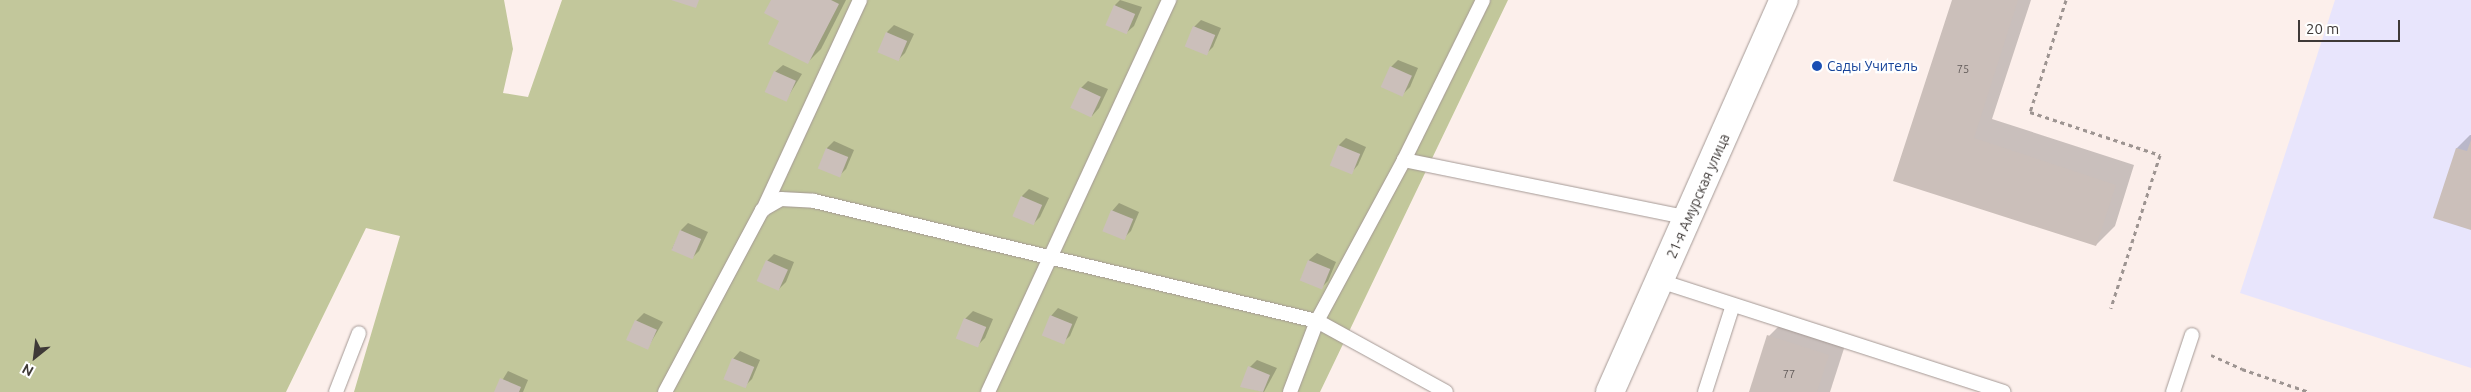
<!DOCTYPE html>
<html>
<head>
<meta charset="utf-8">
<style>
  body { margin:0 }
  #map { position:relative; width:2471px; height:392px; overflow:hidden; background:#fcefeb; font-family:Ubuntu,sans-serif }
  div>[style] { position:absolute }
  .education>* { inset:0; background:#e8e5fc }
  .green>* { inset:0; background:#c2c79b }
  .shadow>* { inset:0; background:#0003 }
  .building>* { inset:0; background:#cbbfba; transform-origin:0 0 }
  .path>* { height:3px; margin-top:-1.5px; transform-origin:0; background:repeating-linear-gradient(90deg,#9d9491 0 4px,transparent 0 8px) }
  .roads { filter:drop-shadow(0 0 1px #a49995) drop-shadow(0 0 1px #a49995) }
  .service>* { height:14px; margin:-7px; padding:0 7px; transform-origin:7px; border-radius:7px; background:#fff }
  .secondary>* { height:28px; margin:-14px; padding:0 14px; transform-origin:14px; border-radius:14px; background:#fff }
  .dots>* { width:14px; height:14px; translate:-50% -50%; box-sizing:border-box; border:2px solid #fff; border-radius:50% }
  span { translate:-50% -50%; white-space:nowrap; text-align:center; line-height:1.15; -webkit-text-stroke:4.5px #fff; paint-order:stroke }
  .number-label { font-size:11px; color:#615a58 }
  .number-label span { -webkit-text-stroke-width:0 }
  .transit-label { font-size:14px; color:#164399 }
  .left { translate:0 -50%; text-align:left }
  .street-label { font-size:14px; color:#3e3937 }
  .north { position:absolute; left:10px; top:332px; width:50px; height:50px; -webkit-text-stroke:4px #fff; paint-order:stroke; rotate:209deg; font-size:14px; font-weight:700; line-height:20px; text-align:center; color:#3e3937 }
  .north::after { content:''; display:block; margin:auto; width:18px; height:22px; background:#3e3937; clip-path:polygon(50% 0,100% 100%,50% 72%,0 100%) }
  .scale { position:absolute; left:2298px; top:20px; width:102px; height:22px; box-sizing:border-box; border:2px solid #3e3937; border-top:0; padding-left:6px; font-size:15px; line-height:18px; white-space:nowrap; color:#3e3937; -webkit-text-stroke:4px #fff; paint-order:stroke }
</style>
</head>
<body>
<div id="map">
  <div class="education">
    <div style="clip-path:polygon(2335px 0,2471px 0,2471px 368px,2240px 293px)"></div>
  </div>
  <div class="green">
    <div style="clip-path:polygon(0 0,504px 0,513px 49px,503px 93px,528px 97px,562px 0,1508px 0,1320px 392px,354px 392px,400px 236px,366px 228px,286px 392px,0 392px)"></div>
  </div>
  <div class="shadow">
    <div style="clip-path:polygon(772px 0,846px 0,821px 49px,808px 62px)"></div>
    <div style="clip-path:polygon(1120px 0,1142px 7px,1134px 26px,1126px 33px,1115px 5px)"></div>
    <div style="clip-path:polygon(1953px 0,2031px 0,1992px 119px,2134px 165px,2115px 226px,2096px 245px,1895px 180px)"></div>
    <div style="clip-path:polygon(1201px 20px,1221px 28px,1213px 47px,1206px 54px,1194px 27px)"></div>
    <div style="clip-path:polygon(894px 25px,914px 34px,905px 53px,898px 60px,887px 32px)"></div>
    <div style="clip-path:polygon(1398px 60px,1418px 68px,1410px 87px,1402px 95px,1391px 67px)"></div>
    <div style="clip-path:polygon(783px 65px,802px 74px,786px 100px,775px 72px)"></div>
    <div style="clip-path:polygon(1088px 81px,1108px 89px,1099px 108px,1092px 116px,1081px 88px)"></div>
    <div style="clip-path:polygon(2470px 135px,2471px 135px,2471px 229px,2435px 217px,2457px 148px)"></div>
    <div style="clip-path:polygon(1346px 138px,1366px 147px,1358px 165px,1351px 173px,1331px 165px,1339px 145px)"></div>
    <div style="clip-path:polygon(834px 141px,854px 150px,846px 169px,839px 176px,819px 167px,827px 148px)"></div>
    <div style="clip-path:polygon(1029px 189px,1049px 198px,1040px 217px,1033px 224px,1022px 196px)"></div>
    <div style="clip-path:polygon(1119px 203px,1139px 212px,1131px 231px,1124px 238px,1112px 211px)"></div>
    <div style="clip-path:polygon(688px 223px,708px 232px,699px 251px,692px 258px,672px 249px,681px 230px)"></div>
    <div style="clip-path:polygon(1317px 253px,1336px 262px,1328px 281px,1321px 288px,1301px 279px,1309px 260px)"></div>
    <div style="clip-path:polygon(774px 254px,794px 262px,786px 282px,779px 289px,767px 261px)"></div>
    <div style="clip-path:polygon(1058px 308px,1078px 317px,1070px 336px,1062px 343px,1051px 316px)"></div>
    <div style="clip-path:polygon(973px 311px,993px 319px,985px 338px,977px 346px,957px 338px,965px 319px)"></div>
    <div style="clip-path:polygon(644px 313px,663px 322px,647px 349px,636px 321px)"></div>
    <div style="clip-path:polygon(1788px 317px,1848px 336px,1830px 392px,1750px 392px,1769px 336px)"></div>
    <div style="clip-path:polygon(740px 351px,760px 360px,752px 379px,745px 386px,733px 359px)"></div>
    <div style="clip-path:polygon(1257px 360px,1277px 368px,1264px 392px,1241px 386px,1250px 367px)"></div>
    <div style="clip-path:polygon(508px 371px,528px 380px,523px 392px,495px 392px)"></div>
  </div>
  <div class="building">
    <div style="clip-path:polygon(671px 0,699px 0,696px 8px)"></div>
    <div style="clip-path:polygon(771px 0,831px 0,839px 4px,808px 64px,768px 44px,779px 21px,764px 13px)"></div>
    <div style="clip-path:polygon(1952px 0,2018px 0,1974px 138px,2116px 185px,2096px 246px,1893px 181px)"></div>
    <div style="left:1114px;top:5px;width:23px;height:22px;rotate:23deg"></div>
    <div style="left:1193px;top:26px;width:24px;height:22px;rotate:22deg"></div>
    <div style="left:886px;top:32px;width:23px;height:22px;rotate:23deg"></div>
    <div style="left:1390px;top:66px;width:24px;height:23px;rotate:24deg"></div>
    <div style="left:774px;top:71px;width:24px;height:23px;rotate:24deg"></div>
    <div style="left:1080px;top:87px;width:23px;height:23px;rotate:25deg"></div>
    <div style="clip-path:polygon(2471px 140px,2471px 230px,2433px 218px,2456px 148px,2467px 151px)"></div>
    <div style="left:1338px;top:145px;width:24px;height:22px;rotate:22deg"></div>
    <div style="left:826px;top:148px;width:24px;height:22px;rotate:22deg"></div>
    <div style="left:1021px;top:196px;width:23px;height:22px;rotate:23deg"></div>
    <div style="left:1111px;top:210px;width:24px;height:23px;rotate:22deg"></div>
    <div style="left:680px;top:230px;width:23px;height:22px;rotate:23deg"></div>
    <div style="left:766px;top:260px;width:24px;height:23px;rotate:24deg"></div>
    <div style="left:1308px;top:260px;width:24px;height:22px;rotate:22deg"></div>
    <div style="left:1050px;top:315px;width:24px;height:22px;rotate:22deg"></div>
    <div style="left:964px;top:318px;width:24px;height:22px;rotate:22deg"></div>
    <div style="left:635px;top:320px;width:24px;height:22px;rotate:24deg"></div>
    <div style="clip-path:polygon(1767px 335px,1829px 355px,1817px 392px,1749px 392px)"></div>
    <div style="left:732px;top:358px;width:24px;height:23px;rotate:22deg"></div>
    <div style="clip-path:polygon(1248px 366px,1270px 375px,1263px 392px,1240px 387px)"></div>
    <div style="clip-path:polygon(500px 378px,521px 387px,519px 392px,494px 392px)"></div>
  </div>
  <div class="path">
    <div style="left:2066px;top:0;width:118px;rotate:107.8deg"></div>
    <div style="left:2030px;top:112px;width:137px;rotate:18.3deg"></div>
    <div style="left:2160px;top:155px;width:161px;rotate:107.8deg"></div>
    <div style="left:2211px;top:355px;width:34px;rotate:24deg"></div>
    <div style="left:2242px;top:369px;width:71px;rotate:18.9deg"></div>
  </div>
  <div class="roads">
    <div class="service">
      <div style="left:1404px;top:160px;width:290px;rotate:11.5deg"></div>
      <div style="left:763px;top:210px;width:231px;rotate:-65.2deg"></div>
      <div style="left:1660px;top:281px;width:361px;rotate:17.9deg"></div>
      <div style="left:336px;top:392px;width:63px;rotate:-68.7deg"></div>
      <div style="left:665px;top:392px;width:206px;rotate:-61.9deg"></div>
      <div style="left:762px;top:210px;width:22px;rotate:-30deg"></div>
      <div style="left:781px;top:199px;width:33px;rotate:3deg"></div>
      <div style="left:814px;top:201px;width:517px;rotate:13.42deg"></div>
      <div style="left:1317px;top:321px;width:147px;rotate:28.8deg"></div>
      <div style="left:988px;top:392px;width:432px;rotate:-65.2deg"></div>
      <div style="left:1290px;top:392px;width:76px;rotate:-69.2deg"></div>
      <div style="left:1317px;top:321px;width:183px;rotate:-61.6deg"></div>
      <div style="left:1404px;top:160px;width:178px;rotate:-63.7deg"></div>
      <div style="left:1705px;top:392px;width:91px;rotate:-72.2deg"></div>
      <div style="left:2173px;top:392px;width:60px;rotate:-71.6deg"></div>
    </div>
    <div class="secondary">
      <div style="left:1610px;top:392px;width:429px;rotate:-66.1deg"></div>
    </div>
  </div>
  <div class="dots">
    <div style="left:1817px;top:66px;background:#1a4fb4"></div>
  </div>
  <div class="number-label">
    <span style="left:1963px;top:69px">75</span>
    <span style="left:1789px;top:374px">77</span>
  </div>
  <div class="transit-label">
    <span class="left" style="left:1827px;top:66px">Сады Учитель</span>
  </div>
  <div class="street-label">
    <span style="left:1698px;top:196px;rotate:-66deg">21-я Амурская улица</span>
  </div>
  <div class="north">N</div>
  <div class="scale">20 m</div>
</div>
</body>
</html>
